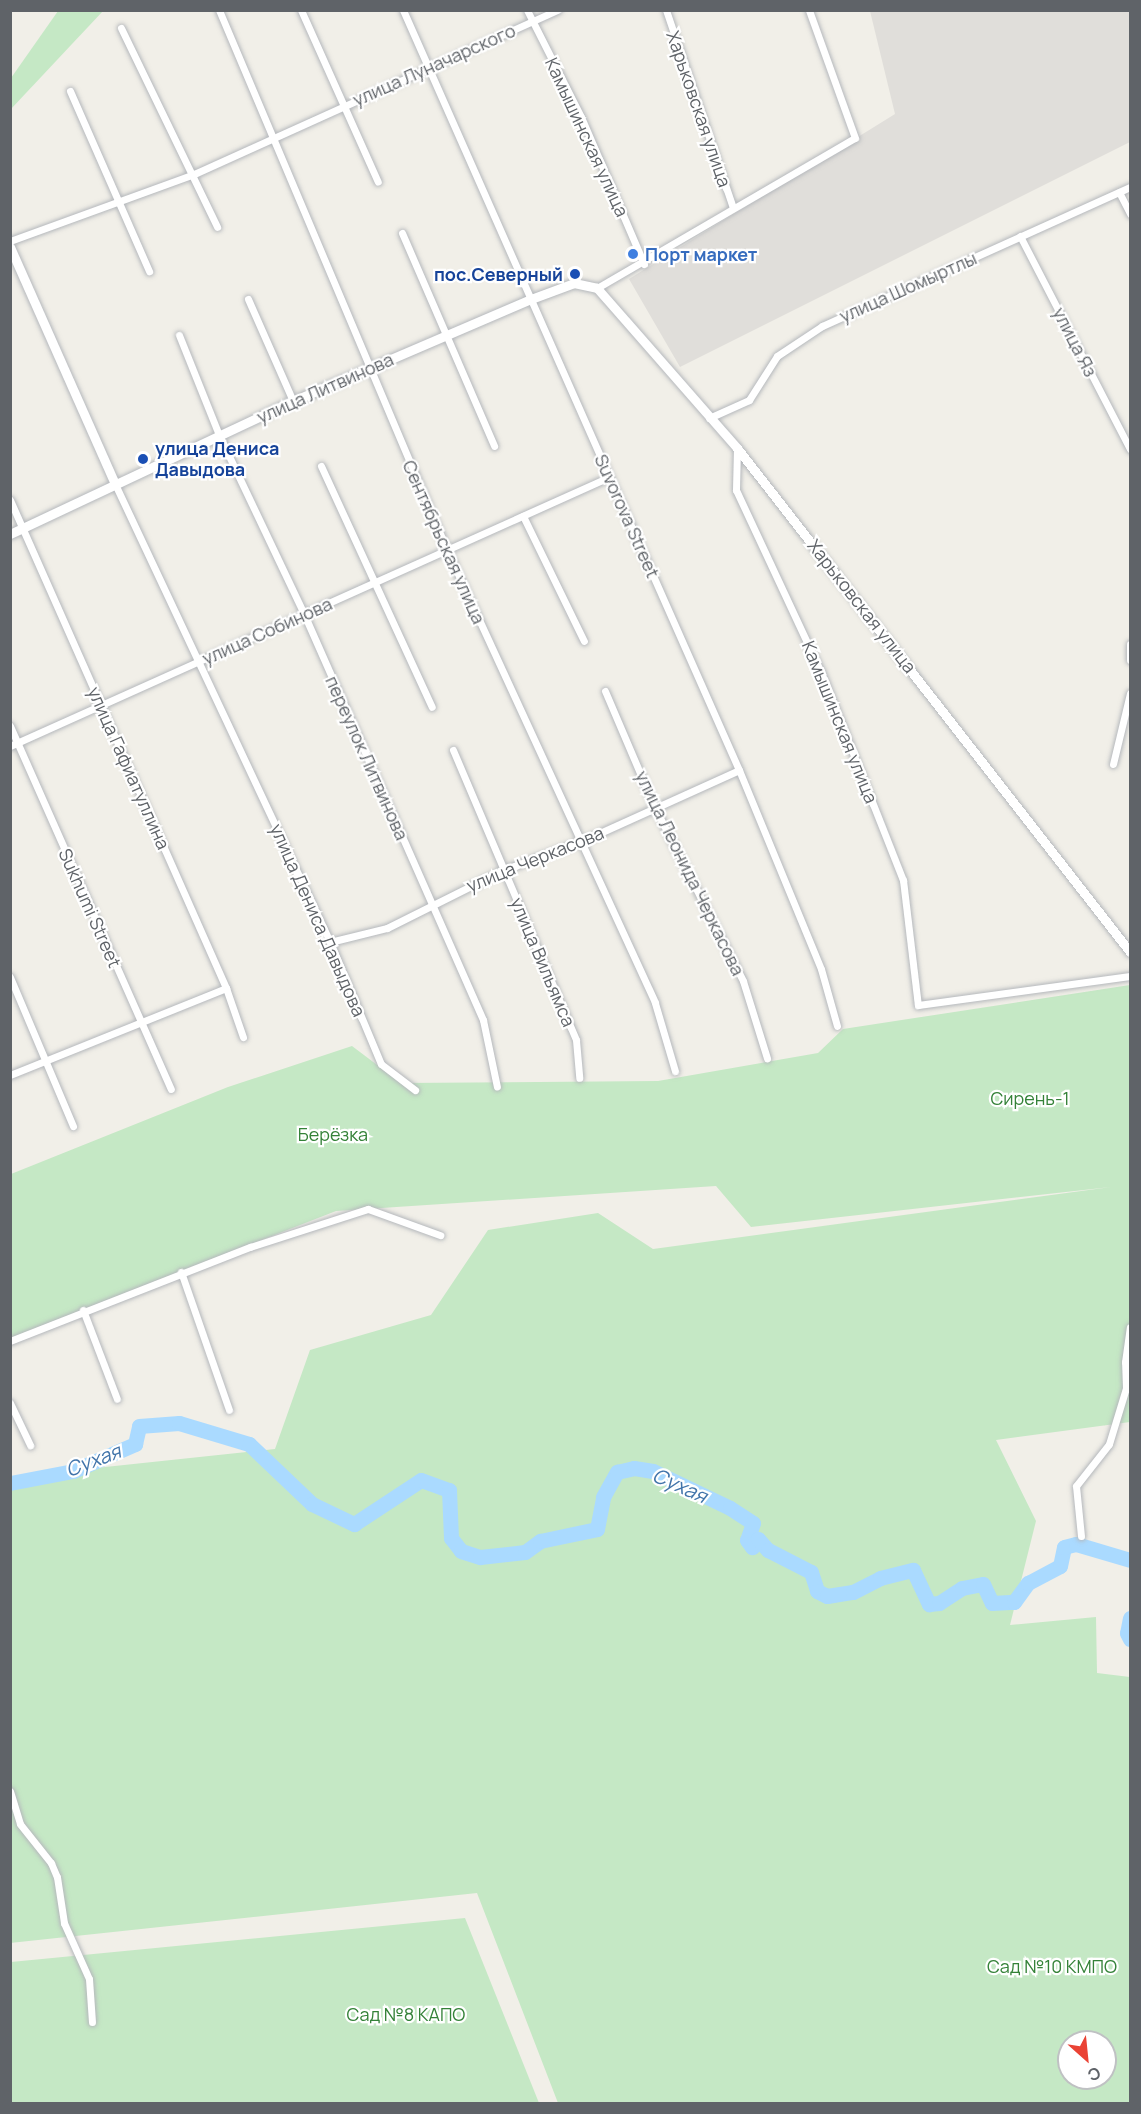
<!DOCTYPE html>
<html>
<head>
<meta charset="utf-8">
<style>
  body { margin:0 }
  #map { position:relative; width:1141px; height:2114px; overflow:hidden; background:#f1efe8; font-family:Manrope,sans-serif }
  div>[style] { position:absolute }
  .industrial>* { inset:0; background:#e0deda }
  .green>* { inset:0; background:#c5e8c5 }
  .river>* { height:15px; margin:-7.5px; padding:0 7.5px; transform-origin:7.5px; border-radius:7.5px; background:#aadaff }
  .roads { filter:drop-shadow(0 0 2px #b5b8bc) drop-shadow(0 0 2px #b5b8bc) }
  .street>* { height:7px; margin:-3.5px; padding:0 3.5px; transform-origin:3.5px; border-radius:3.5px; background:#fff }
  .secondary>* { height:9px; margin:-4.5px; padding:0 4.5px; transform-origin:4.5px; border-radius:4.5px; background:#fff }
  .dots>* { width:16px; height:16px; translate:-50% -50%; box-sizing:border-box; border:3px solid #fff; border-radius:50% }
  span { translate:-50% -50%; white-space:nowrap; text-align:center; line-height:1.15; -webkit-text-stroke:4.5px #fff; paint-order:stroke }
  .street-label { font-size:18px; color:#5f6368 }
  .shop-label { font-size:18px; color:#366cbe; font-weight:700 }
  .left { translate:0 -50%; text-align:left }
  .transit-label { font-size:18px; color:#164399; font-weight:700 }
  .right { translate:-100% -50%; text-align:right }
  .park-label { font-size:18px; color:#348238 }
  .water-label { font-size:20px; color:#4174aa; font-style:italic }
  .frame { position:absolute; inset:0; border:12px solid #5f6368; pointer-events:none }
  .north { position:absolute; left:1057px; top:2030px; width:60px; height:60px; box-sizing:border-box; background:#fff; border:2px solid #bfc1c3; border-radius:50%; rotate:153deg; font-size:16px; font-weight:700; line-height:24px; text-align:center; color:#5f6368 }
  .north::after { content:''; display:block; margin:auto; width:21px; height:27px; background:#ea4335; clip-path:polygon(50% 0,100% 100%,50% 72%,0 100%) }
</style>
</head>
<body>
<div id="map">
  <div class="industrial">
    <div style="clip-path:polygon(870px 11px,1130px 11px,1130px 142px,680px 367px,629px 279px,895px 114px)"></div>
  </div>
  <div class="green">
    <div style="clip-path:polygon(58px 11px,103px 11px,11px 109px,11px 78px)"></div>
    <div style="clip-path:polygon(evenodd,1130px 985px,1130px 1422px,996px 1440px,1036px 1521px,1010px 1625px,1096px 1617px,1097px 1673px,1130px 1677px,1130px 2103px,558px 2103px,477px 1893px,10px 1943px,11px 1477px,275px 1449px,310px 1350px,431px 1315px,488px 1230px,598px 1213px,653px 1249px,1111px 1187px,751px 1227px,716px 1186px,336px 1211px,11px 1338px,11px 1174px,228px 1087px,352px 1046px,401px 1083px,658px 1081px,818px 1053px,843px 1029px,1130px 985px,1069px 2042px,1105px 2042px,1105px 2078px,1069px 2078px,1069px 2042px)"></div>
    <div style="clip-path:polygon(465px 1918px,539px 2103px,11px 2104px,11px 1962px)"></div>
  </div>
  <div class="river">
    <div style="left:10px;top:1483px;width:64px;rotate:-10.8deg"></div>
    <div style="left:73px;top:1471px;width:68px;rotate:-23.5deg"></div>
    <div style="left:135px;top:1444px;width:18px;rotate:-77deg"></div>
    <div style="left:139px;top:1426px;width:40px;rotate:-4.3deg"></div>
    <div style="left:179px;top:1423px;width:73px;rotate:16.7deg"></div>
    <div style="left:249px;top:1444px;width:87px;rotate:43.6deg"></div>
    <div style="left:312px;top:1504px;width:47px;rotate:25.5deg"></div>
    <div style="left:354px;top:1524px;width:80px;rotate:-33.3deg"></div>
    <div style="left:421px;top:1480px;width:30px;rotate:20deg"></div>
    <div style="left:449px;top:1490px;width:48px;rotate:87.6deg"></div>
    <div style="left:451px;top:1538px;width:16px;rotate:52deg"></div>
    <div style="left:461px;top:1551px;width:20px;rotate:18deg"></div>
    <div style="left:480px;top:1557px;width:45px;rotate:-6.3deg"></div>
    <div style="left:525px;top:1552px;width:19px;rotate:-36deg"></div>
    <div style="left:540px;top:1541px;width:58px;rotate:-11.9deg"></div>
    <div style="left:597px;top:1529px;width:33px;rotate:-79deg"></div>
    <div style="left:603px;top:1497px;width:29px;rotate:-61deg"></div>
    <div style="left:617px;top:1472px;width:17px;rotate:-13deg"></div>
    <div style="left:634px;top:1468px;width:19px;rotate:9deg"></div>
    <div style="left:653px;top:1471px;width:85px;rotate:25.7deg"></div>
    <div style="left:730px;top:1508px;width:27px;rotate:33deg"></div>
    <div style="left:753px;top:1523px;width:18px;rotate:109deg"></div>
    <div style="left:747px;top:1540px;width:9px;rotate:54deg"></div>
    <div style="left:752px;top:1547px;width:10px;rotate:-53deg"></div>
    <div style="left:758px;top:1539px;width:15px;rotate:48deg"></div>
    <div style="left:768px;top:1550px;width:48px;rotate:27.1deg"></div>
    <div style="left:811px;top:1572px;width:20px;rotate:72deg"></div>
    <div style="left:817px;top:1591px;width:11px;rotate:27deg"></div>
    <div style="left:827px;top:1596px;width:26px;rotate:-9deg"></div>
    <div style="left:853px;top:1592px;width:30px;rotate:-27deg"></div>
    <div style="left:880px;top:1578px;width:34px;rotate:-14deg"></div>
    <div style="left:913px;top:1570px;width:38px;rotate:65deg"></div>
    <div style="left:929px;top:1604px;width:10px;rotate:-6deg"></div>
    <div style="left:939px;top:1603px;width:27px;rotate:-33deg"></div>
    <div style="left:962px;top:1588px;width:21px;rotate:-11deg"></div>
    <div style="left:983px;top:1584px;width:21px;rotate:65deg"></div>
    <div style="left:992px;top:1603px;width:22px;rotate:-3deg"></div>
    <div style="left:1014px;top:1602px;width:24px;rotate:-54deg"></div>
    <div style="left:1028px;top:1583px;width:36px;rotate:-28deg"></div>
    <div style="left:1060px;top:1566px;width:19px;rotate:-78deg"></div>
    <div style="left:1064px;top:1547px;width:12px;rotate:-14deg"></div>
    <div style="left:1076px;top:1544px;width:56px;rotate:16.5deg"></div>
    <div style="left:1130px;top:1618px;width:15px;rotate:101deg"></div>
    <div style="left:1127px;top:1633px;width:7px;rotate:63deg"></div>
  </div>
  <div class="roads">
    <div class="street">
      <div style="left:219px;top:10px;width:586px;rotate:67.11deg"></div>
      <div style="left:447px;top:550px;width:498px;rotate:65.3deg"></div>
      <div style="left:655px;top:1003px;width:71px;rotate:73.6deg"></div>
      <div style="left:301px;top:10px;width:188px;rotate:65.9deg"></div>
      <div style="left:403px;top:10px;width:831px;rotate:66.15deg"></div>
      <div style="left:739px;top:770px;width:215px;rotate:67.6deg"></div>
      <div style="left:821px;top:969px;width:59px;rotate:74.3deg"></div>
      <div style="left:527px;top:10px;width:120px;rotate:63.2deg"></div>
      <div style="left:581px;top:117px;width:160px;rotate:66.8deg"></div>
      <div style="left:666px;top:10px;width:209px;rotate:71.3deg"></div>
      <div style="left:121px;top:28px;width:221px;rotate:64.2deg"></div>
      <div style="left:70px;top:91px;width:197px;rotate:66.3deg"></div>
      <div style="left:1119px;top:192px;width:25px;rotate:63deg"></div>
      <div style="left:402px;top:233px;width:232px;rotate:66.6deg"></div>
      <div style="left:1020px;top:236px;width:240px;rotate:62.7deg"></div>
      <div style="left:10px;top:241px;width:196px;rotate:-20deg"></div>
      <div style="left:194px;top:174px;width:399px;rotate:-24.3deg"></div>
      <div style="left:597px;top:288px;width:298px;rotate:-30.2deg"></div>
      <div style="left:855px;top:138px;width:136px;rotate:-109.8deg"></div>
      <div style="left:248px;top:299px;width:111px;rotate:66.2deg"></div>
      <div style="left:179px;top:335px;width:108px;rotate:68.2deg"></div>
      <div style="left:219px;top:435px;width:198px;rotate:64.6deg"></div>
      <div style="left:304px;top:614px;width:444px;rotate:66.2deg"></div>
      <div style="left:483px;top:1020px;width:68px;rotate:78.2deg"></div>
      <div style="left:709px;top:418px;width:44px;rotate:-24.2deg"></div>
      <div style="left:749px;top:400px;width:52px;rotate:-57.5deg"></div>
      <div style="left:777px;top:356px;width:54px;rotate:-33.7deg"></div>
      <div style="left:822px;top:326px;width:338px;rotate:-24.3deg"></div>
      <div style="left:737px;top:448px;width:42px;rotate:91.4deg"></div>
      <div style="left:736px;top:490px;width:201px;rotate:65deg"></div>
      <div style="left:821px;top:672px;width:224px;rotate:68.5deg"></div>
      <div style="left:903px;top:880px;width:126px;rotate:83.2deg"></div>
      <div style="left:918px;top:1005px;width:214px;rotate:-7.8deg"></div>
      <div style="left:321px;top:466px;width:265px;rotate:65.3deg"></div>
      <div style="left:115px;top:484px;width:506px;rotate:64.85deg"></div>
      <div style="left:330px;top:942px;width:132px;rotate:67.3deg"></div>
      <div style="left:381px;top:1064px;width:43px;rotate:37.4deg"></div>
      <div style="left:10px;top:500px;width:534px;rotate:66.12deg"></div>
      <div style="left:226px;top:988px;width:52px;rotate:70.9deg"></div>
      <div style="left:523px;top:516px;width:139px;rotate:64deg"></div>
      <div style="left:1130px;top:644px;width:16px;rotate:90deg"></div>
      <div style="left:605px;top:691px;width:127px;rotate:66.9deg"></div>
      <div style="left:655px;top:808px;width:194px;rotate:63deg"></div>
      <div style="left:743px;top:981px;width:81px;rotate:72.7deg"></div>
      <div style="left:10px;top:726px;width:397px;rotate:66.1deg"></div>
      <div style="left:10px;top:746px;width:657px;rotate:-24.18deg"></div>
      <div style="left:453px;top:750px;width:315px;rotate:67deg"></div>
      <div style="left:576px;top:1040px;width:38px;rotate:85deg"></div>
      <div style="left:1113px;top:764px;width:73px;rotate:-76.5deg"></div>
      <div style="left:330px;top:942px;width:59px;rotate:-13.8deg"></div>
      <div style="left:387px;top:928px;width:130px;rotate:-26.6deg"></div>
      <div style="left:503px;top:870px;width:84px;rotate:-20.2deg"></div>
      <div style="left:582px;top:841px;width:172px;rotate:-24.3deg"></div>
      <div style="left:10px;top:977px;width:162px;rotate:67.1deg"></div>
      <div style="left:10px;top:1075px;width:233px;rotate:-21.9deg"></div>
      <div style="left:181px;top:1272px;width:146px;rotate:70.8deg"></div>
      <div style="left:83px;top:1310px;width:95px;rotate:69.1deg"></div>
      <div style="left:10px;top:1341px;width:258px;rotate:-21.4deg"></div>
      <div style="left:250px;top:1247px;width:124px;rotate:-17.9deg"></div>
      <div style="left:368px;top:1209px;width:77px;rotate:19.9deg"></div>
      <div style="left:10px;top:1403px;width:47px;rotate:64.5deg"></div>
      <div style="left:1081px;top:1536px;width:50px;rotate:-95.7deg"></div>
      <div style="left:1076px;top:1486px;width:53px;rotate:-51.8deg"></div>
      <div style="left:1109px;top:1444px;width:59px;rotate:-73.1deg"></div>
      <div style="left:1126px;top:1388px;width:26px;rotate:-92deg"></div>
      <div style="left:1125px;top:1362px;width:35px;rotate:-82deg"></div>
      <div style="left:10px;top:1791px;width:34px;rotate:73deg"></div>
      <div style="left:20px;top:1824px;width:50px;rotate:51.5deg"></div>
      <div style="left:51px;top:1863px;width:15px;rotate:67deg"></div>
      <div style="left:57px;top:1877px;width:47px;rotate:81.3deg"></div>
      <div style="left:64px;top:1923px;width:61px;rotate:65.9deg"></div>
      <div style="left:89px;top:1979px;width:43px;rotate:86deg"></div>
    </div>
    <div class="secondary">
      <div style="left:10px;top:247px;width:259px;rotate:66.1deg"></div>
      <div style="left:10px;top:534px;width:313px;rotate:-25.2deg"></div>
      <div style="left:293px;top:401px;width:259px;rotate:-23.2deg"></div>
      <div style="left:531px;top:299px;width:46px;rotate:-20.4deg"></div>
      <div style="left:574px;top:283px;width:24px;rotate:12deg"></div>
      <div style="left:597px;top:288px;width:213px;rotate:48.8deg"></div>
      <div style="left:737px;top:448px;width:639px;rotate:52.05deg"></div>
    </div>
  </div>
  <div class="dots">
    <div style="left:633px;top:254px;background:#3f7fe0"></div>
    <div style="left:575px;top:274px;background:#1a4fb4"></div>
    <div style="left:143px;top:459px;background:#1a4fb4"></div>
  </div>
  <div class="street-label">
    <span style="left:434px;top:65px;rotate:-24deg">улица Луначарского</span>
    <span style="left:699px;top:109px;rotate:71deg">Харьковская улица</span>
    <span style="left:587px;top:137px;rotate:65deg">Камышинская улица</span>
    <span style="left:908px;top:287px;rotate:-24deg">улица Шомыртлы</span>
    <span style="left:1075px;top:342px;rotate:63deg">улица Яз</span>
    <span style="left:325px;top:388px;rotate:-24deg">улица Литвинова</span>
    <span style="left:627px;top:516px;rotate:66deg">Suvorova Street</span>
    <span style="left:444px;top:542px;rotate:66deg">Сентябрьская улица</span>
    <span style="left:862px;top:606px;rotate:52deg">Харьковская улица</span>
    <span style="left:267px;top:631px;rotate:-24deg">улица Собинова</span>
    <span style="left:840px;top:722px;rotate:68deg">Камышинская улица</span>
    <span style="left:367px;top:758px;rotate:66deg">переулок Литвинова</span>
    <span style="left:129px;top:768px;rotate:66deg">улица Гафиатуллина</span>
    <span style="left:535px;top:859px;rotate:-22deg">улица Черкасова</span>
    <span style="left:690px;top:873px;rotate:64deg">улица Леонида Черкасова</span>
    <span style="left:90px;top:908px;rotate:66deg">Sukhumi Street</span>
    <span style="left:318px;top:920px;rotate:66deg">улица Дениса Давыдова</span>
    <span style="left:543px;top:962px;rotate:67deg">улица Вильямса</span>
  </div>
  <div class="shop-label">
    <span class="left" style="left:645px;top:254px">Порт маркет</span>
  </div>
  <div class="transit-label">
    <span class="right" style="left:563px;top:274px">пос.Северный</span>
    <span class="left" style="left:155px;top:459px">улица Дениса<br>Давыдова</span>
  </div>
  <div class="park-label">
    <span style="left:1030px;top:1098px">Сирень-1</span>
    <span style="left:333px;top:1134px">Берёзка</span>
    <span style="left:1052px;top:1966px">Сад №10 КМПО</span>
    <span style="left:406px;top:2014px">Сад №8 КАПО</span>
  </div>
  <div class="water-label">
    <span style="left:93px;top:1460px;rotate:-21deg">Сухая</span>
    <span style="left:680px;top:1485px;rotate:24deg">Сухая</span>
  </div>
  <div class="frame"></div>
  <div class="north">С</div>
</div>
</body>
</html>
